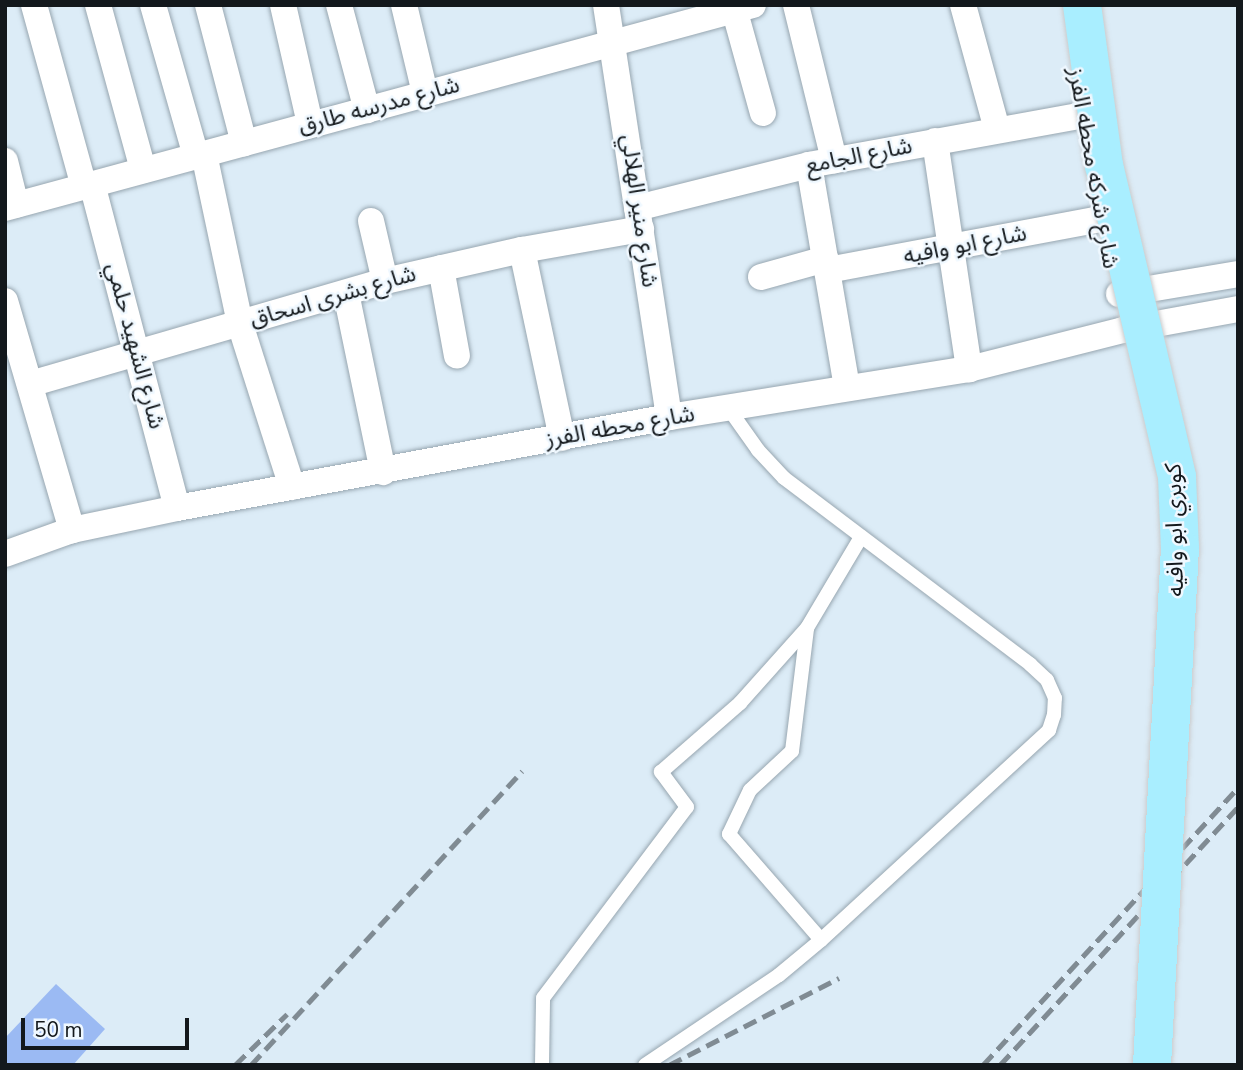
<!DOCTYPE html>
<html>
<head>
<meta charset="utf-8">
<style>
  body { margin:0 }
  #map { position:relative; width:1243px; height:1070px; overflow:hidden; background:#dcecf7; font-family:"Nunito Sans","Noto Sans Arabic",sans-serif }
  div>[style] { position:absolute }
  .building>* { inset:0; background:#9bbaf3 }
  .roads { filter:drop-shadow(0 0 2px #97a6b0) drop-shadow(0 0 2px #97a6b0) }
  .service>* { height:14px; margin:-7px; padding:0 7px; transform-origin:7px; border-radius:7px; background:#fff }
  .minor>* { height:26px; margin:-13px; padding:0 13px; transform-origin:13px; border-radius:13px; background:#fff }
  .rail>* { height:5px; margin-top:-2.5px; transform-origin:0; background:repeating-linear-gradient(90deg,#808b93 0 14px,transparent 0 21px) }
  .bridges { filter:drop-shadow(0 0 2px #cbcccd) drop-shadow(0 0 2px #cbcccd) }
  .primary-bridge>* { height:38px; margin:-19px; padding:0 19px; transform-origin:19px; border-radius:19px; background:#a9eeff }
  span { translate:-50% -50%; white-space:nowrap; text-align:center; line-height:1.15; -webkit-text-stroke:5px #eff8ff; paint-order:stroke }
  .street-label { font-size:23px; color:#13181c }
  .frame { position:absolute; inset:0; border:7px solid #13181c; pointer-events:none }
  .scale { position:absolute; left:21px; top:1018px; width:168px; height:32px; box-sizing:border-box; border:4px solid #13181c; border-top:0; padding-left:9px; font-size:21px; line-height:24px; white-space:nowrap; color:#13181c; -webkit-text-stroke:5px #eff8ff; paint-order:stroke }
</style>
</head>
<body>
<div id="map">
  <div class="building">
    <div style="clip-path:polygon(56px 984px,105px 1029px,73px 1065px,5px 1065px,5px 1038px)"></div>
  </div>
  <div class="roads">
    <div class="service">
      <div style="left:807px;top:629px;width:123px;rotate:97deg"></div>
      <div style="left:792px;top:751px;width:57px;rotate:137.1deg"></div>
      <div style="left:750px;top:790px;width:49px;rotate:115.5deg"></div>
      <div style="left:729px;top:834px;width:140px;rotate:49deg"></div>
      <div style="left:542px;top:1065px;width:67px;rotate:-89.1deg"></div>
      <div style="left:543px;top:998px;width:239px;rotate:-53deg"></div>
      <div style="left:687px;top:807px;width:44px;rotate:-126.6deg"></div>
      <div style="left:661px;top:772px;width:105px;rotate:-41.1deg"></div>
      <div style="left:740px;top:703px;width:101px;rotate:-48.2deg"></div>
      <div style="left:807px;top:628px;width:106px;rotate:-59.3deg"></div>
      <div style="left:645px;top:1065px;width:161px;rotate:-33.9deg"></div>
      <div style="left:779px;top:975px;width:55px;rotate:-39.8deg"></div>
      <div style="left:821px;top:940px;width:310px;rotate:-42.6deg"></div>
      <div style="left:1049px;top:730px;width:16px;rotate:-72deg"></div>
      <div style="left:1054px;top:715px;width:17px;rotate:-87deg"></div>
      <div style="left:1055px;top:698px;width:20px;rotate:-114deg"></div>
      <div style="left:1047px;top:680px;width:23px;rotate:-137deg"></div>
      <div style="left:1030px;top:664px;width:308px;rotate:-142.9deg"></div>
      <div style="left:784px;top:478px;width:38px;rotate:-133deg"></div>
      <div style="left:758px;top:450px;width:50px;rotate:-125.3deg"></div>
    </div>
    <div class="minor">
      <div style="left:34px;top:5px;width:188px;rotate:74.6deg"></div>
      <div style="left:98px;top:5px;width:171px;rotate:74.7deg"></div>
      <div style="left:153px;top:5px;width:157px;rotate:74.1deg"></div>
      <div style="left:208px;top:5px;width:143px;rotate:75.4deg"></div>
      <div style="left:283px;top:5px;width:122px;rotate:77.2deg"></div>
      <div style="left:339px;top:5px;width:109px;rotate:75.1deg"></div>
      <div style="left:404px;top:5px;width:90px;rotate:76.6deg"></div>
      <div style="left:606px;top:5px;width:417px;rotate:81.3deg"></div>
      <div style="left:733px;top:5px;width:112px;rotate:74.5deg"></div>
      <div style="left:796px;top:5px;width:160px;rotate:76.2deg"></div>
      <div style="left:963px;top:5px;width:129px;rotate:74.7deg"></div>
      <div style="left:935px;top:141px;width:231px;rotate:81.5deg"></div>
      <div style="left:204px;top:154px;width:174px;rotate:78deg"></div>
      <div style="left:240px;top:324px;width:171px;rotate:72.3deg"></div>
      <div style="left:5px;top:161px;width:45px;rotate:76deg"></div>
      <div style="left:809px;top:165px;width:226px;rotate:80.3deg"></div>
      <div style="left:92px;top:184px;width:335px;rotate:75.3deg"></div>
      <div style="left:5px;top:208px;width:775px;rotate:-15.18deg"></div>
      <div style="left:637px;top:208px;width:177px;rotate:-14deg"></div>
      <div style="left:809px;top:165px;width:280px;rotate:-10.3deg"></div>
      <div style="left:371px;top:221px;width:62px;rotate:76.9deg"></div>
      <div style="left:522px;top:250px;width:192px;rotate:78deg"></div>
      <div style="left:441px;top:268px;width:89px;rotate:79.7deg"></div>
      <div style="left:828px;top:270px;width:278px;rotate:-10.6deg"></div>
      <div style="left:761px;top:277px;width:67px;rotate:-15.5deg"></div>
      <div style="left:346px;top:293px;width:183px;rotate:78.3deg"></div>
      <div style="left:1119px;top:294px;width:121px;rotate:-9.5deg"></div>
      <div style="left:5px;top:301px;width:239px;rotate:73.7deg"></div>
      <div style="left:30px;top:384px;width:370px;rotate:-16.2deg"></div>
      <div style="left:385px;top:281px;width:140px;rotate:-12.8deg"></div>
      <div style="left:522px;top:250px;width:121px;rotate:-10deg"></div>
      <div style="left:5px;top:554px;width:71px;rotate:-19.7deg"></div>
      <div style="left:72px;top:530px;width:107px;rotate:-11.8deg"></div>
      <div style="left:177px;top:508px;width:500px;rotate:-10.48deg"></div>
      <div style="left:669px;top:417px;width:304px;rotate:-9.1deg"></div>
      <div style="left:969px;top:369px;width:159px;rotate:-14.2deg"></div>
      <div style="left:1123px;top:330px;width:117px;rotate:-10.3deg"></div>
    </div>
  </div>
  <div class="rail">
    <div style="left:235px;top:1065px;width:73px;rotate:-44.4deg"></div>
    <div style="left:251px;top:1065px;width:400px;rotate:-47.3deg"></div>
    <div style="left:669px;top:1065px;width:191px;rotate:-27.1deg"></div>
    <div style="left:983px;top:1065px;width:377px;rotate:-47.4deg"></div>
    <div style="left:1000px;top:1065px;width:351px;rotate:-47.3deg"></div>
  </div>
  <div class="bridges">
    <div class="primary-bridge">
      <div style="left:1082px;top:5px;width:162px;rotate:82.2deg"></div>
      <div style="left:1104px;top:165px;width:320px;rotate:76.8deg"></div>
      <div style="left:1177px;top:477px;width:71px;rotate:87.6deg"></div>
      <div style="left:1180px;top:548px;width:518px;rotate:93.1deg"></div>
    </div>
  </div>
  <div class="street-label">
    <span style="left:379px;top:106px;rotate:-15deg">شارع مدرسه طارق</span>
    <span style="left:859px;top:156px;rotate:-11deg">شارع الجامع</span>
    <span style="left:1093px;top:168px;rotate:80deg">شارع شركه محطه الفرز</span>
    <span style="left:639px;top:211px;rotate:82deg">شارع منير الهلالي</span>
    <span style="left:965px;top:245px;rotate:-11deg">شارع ابو وافيه</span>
    <span style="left:333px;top:297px;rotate:-16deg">شارع بشرى اسحاق</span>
    <span style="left:135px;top:346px;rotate:75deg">شارع الشهيد حلمي</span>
    <span style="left:620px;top:427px;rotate:-10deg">شارع محطه الفرز</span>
    <span style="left:1175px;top:530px;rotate:-91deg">كوبري ابو وافيه</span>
  </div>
  <div class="frame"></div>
  <div class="scale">50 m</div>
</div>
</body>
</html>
